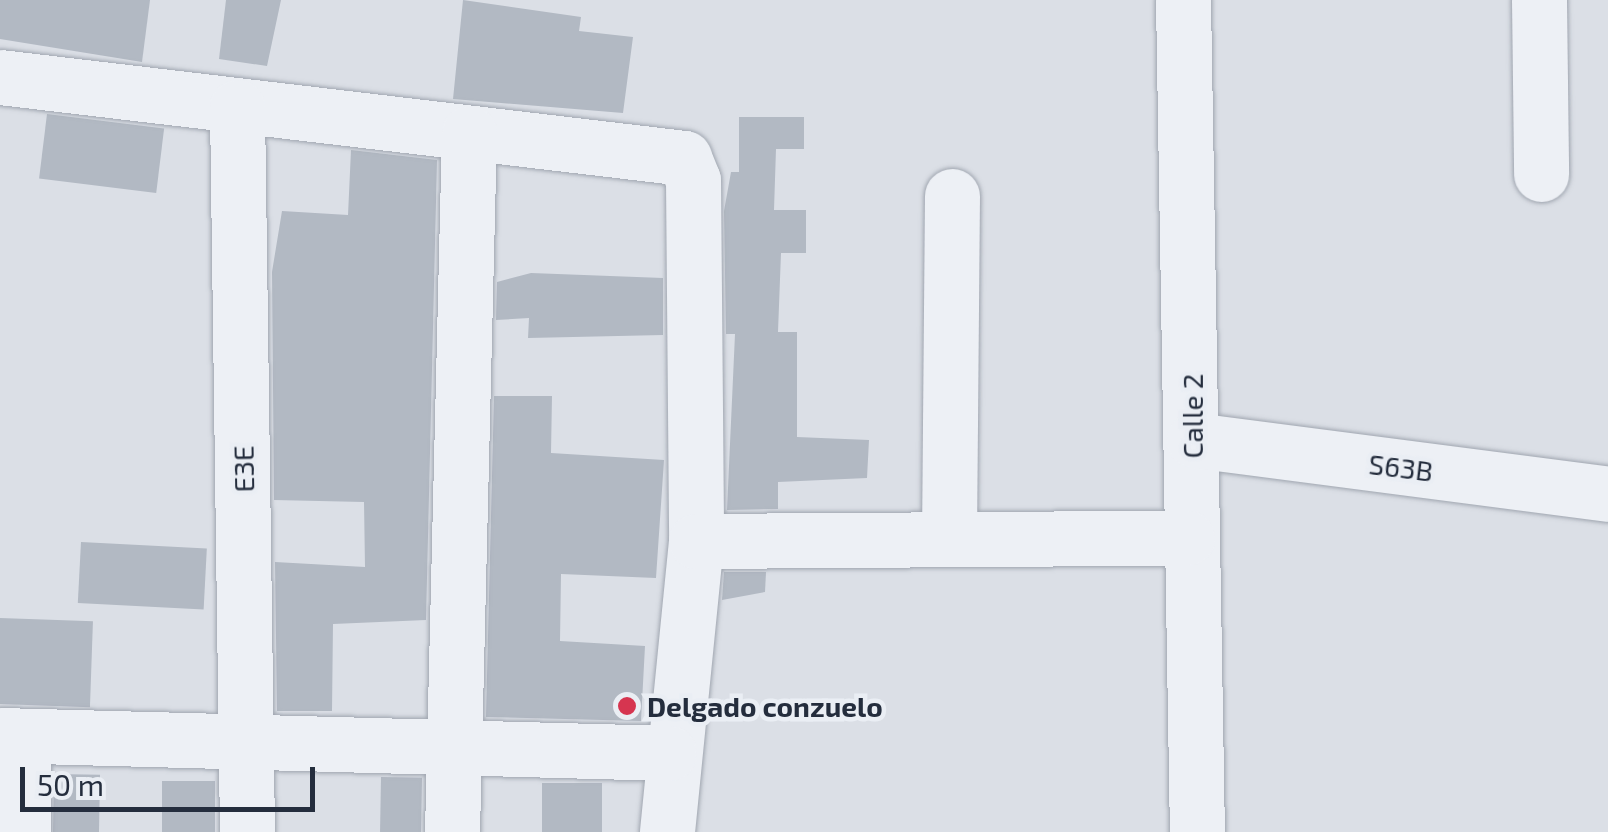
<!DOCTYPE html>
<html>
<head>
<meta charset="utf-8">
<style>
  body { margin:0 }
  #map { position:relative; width:1608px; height:832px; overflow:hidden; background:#dbdfe6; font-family:"Exo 2",sans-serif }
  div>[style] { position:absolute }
  .building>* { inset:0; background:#b2b9c3; transform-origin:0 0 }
  .roads { filter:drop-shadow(0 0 2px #a0a6b0) drop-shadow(0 0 2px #a0a6b0) }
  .minor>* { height:55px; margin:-27.5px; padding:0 27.5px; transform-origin:27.5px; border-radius:27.5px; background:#edf0f5 }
  .dots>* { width:28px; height:28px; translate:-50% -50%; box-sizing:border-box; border:5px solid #eaeef4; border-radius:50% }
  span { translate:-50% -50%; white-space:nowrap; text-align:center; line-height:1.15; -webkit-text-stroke:9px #eaeef4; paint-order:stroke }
  .street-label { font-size:28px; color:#242d3d }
  .poi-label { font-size:28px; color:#242d3d; font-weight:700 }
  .left { translate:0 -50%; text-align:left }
  .scale { position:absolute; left:20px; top:767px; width:295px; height:45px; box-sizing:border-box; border:5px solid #242d3d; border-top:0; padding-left:12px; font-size:30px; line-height:35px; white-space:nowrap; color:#242d3d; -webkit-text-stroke:8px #eaeef4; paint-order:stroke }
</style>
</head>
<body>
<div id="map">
  <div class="building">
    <div style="clip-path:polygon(0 0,150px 0,142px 62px,0 39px)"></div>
    <div style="clip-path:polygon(226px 0,281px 0,267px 66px,219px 59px)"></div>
    <div style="clip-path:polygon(463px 0,581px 17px,579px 31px,633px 37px,623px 113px,453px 99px)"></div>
    <div style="left:47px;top:114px;width:118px;height:65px;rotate:7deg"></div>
    <div style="clip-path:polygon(739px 117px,804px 117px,804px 149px,776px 149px,774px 210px,806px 210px,806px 253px,781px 253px,778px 332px,797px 332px,797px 437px,869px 440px,867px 478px,778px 482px,778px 509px,727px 510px,735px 334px,726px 334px,724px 211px,731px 172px,739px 172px)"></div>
    <div style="clip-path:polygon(351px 150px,437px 160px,426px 620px,333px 624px,332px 711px,277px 711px,275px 562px,365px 567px,364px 502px,274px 500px,272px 272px,282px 211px,348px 215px)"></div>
    <div style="clip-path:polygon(531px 273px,663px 278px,663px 335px,528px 338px,529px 318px,496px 320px,497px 282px)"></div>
    <div style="clip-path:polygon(494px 396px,552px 396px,551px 453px,664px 460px,656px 578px,561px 574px,560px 641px,645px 646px,641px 721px,486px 717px)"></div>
    <div style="left:81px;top:542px;width:126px;height:61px;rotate:3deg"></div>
    <div style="clip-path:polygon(724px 572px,766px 572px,765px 592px,722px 600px)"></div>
    <div style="left:0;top:618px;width:93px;height:86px;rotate:2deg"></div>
    <div style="left:54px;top:774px;width:46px;height:58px;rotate:1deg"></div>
    <div style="left:381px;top:777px;width:41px;height:55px;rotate:1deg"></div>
    <div style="left:162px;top:781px;width:53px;height:51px"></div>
    <div style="left:542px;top:783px;width:60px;height:49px"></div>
  </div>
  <div class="roads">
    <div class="minor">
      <div style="left:1183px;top:0;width:832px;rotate:89.04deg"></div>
      <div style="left:1539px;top:0;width:174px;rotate:89.3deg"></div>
      <div style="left:0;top:77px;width:689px;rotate:6.75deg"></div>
      <div style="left:684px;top:158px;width:24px;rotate:68deg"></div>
      <div style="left:693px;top:180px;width:361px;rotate:89.5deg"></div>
      <div style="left:696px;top:541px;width:292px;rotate:95.7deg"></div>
      <div style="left:237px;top:107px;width:725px;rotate:89.21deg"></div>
      <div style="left:1194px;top:440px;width:418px;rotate:7.4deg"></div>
      <div style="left:949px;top:538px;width:342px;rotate:-89.5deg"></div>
      <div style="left:696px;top:541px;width:491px;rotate:-0.4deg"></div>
      <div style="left:0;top:735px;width:669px;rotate:1.54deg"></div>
      <div style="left:23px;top:832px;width:96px;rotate:-90deg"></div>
      <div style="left:452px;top:832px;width:699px;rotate:-88.61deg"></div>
    </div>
  </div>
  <div class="dots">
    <div style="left:627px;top:706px;background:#d63550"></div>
  </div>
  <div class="street-label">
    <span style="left:1192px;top:416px;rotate:-90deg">Calle 2</span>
    <span style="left:1401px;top:467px;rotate:7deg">S63B</span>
    <span style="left:243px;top:469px;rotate:-91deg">E3E</span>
  </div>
  <div class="poi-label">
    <span class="left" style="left:647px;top:706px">Delgado conzuelo</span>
  </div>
  <div class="scale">50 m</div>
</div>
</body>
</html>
